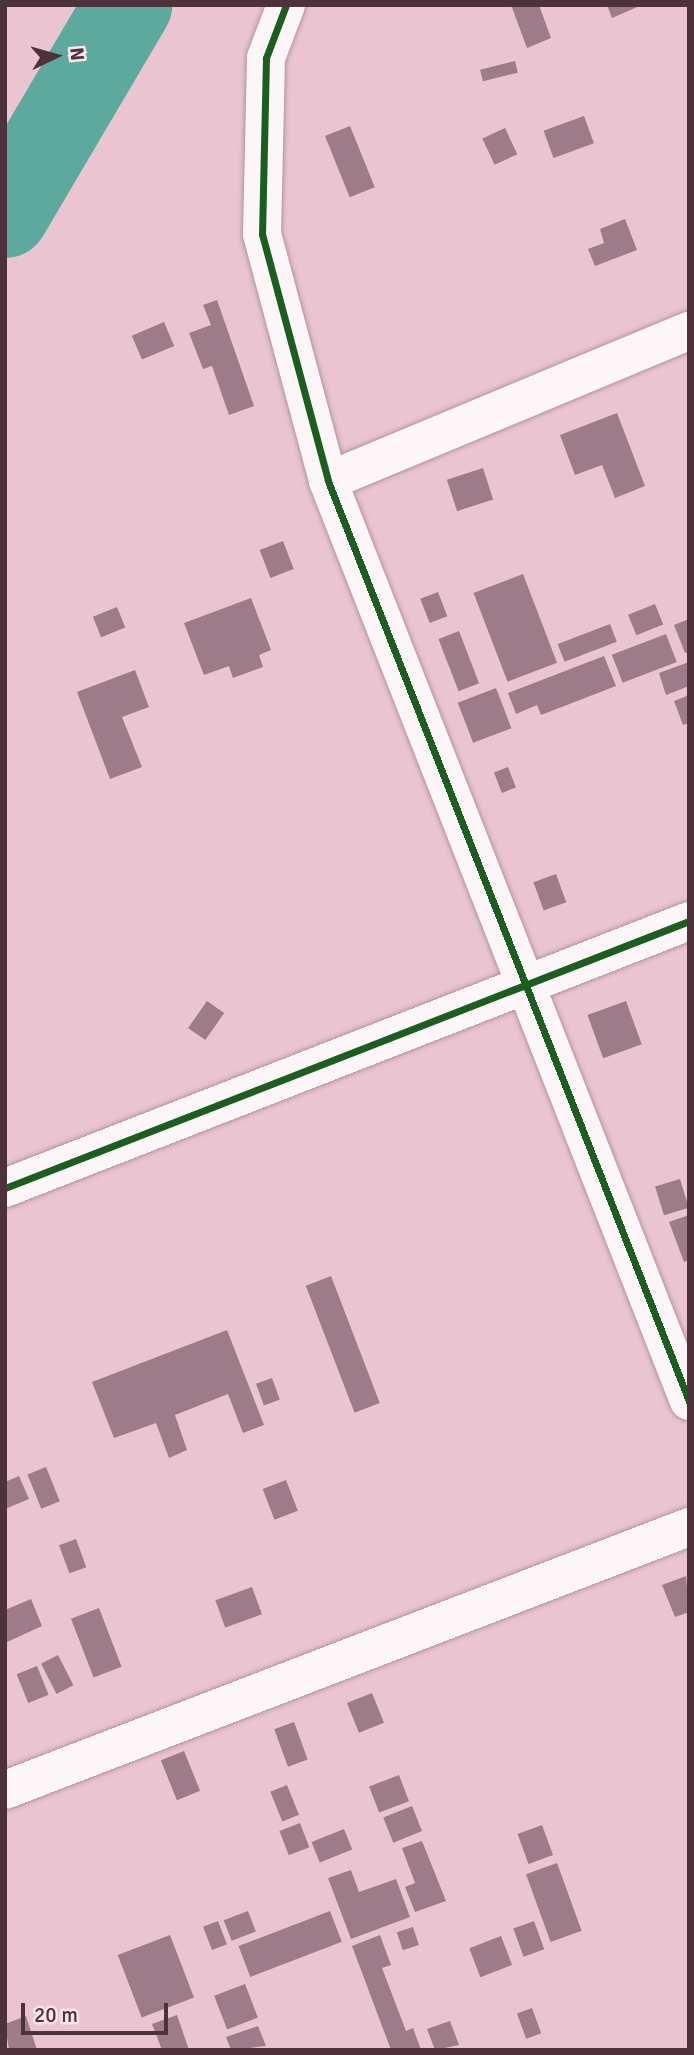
<!DOCTYPE html>
<html>
<head>
<meta charset="utf-8">
<style>
  body { margin:0 }
  #map { position:relative; width:694px; height:2055px; overflow:hidden; background:#eac4d0; font-family:Signika,sans-serif }
  div>[style] { position:absolute }
  .river>* { height:88px; margin:-44px; padding:0 44px; transform-origin:44px; border-radius:44px; background:#5da99e }
  .building>* { inset:0; background:#9e7b88; transform-origin:0 0 }
  .roads { filter:drop-shadow(0 0 2px #b1949e) drop-shadow(0 0 2px #b1949e) }
  .minor>* { height:38px; margin:-19px; padding:0 19px; transform-origin:19px; border-radius:19px; background:#fcf6f8 }
  .cycleway>* { height:7px; margin:-3.5px; padding:0 3.5px; transform-origin:3.5px; border-radius:3.5px; background:#1b5e20 }
  span { translate:-50% -50%; white-space:nowrap; text-align:center; line-height:1.15; -webkit-text-stroke:7px #fbe5eb; paint-order:stroke }
  .frame { position:absolute; inset:0; border:7px solid #4e323b; pointer-events:none }
  .north { position:absolute; left:21px; top:21px; width:70px; height:70px; -webkit-text-stroke:5px #fbe5eb; paint-order:stroke; rotate:85deg; font-size:19px; font-weight:700; line-height:28px; text-align:center; color:#4e323b }
  .north::after { content:''; display:block; margin:auto; width:24px; height:32px; background:#4e323b; clip-path:polygon(50% 0,100% 100%,50% 72%,0 100%) }
  .scale { position:absolute; left:21px; top:2003px; width:147px; height:32px; box-sizing:border-box; border:4px solid #4e323b; border-top:0; padding-left:9px; font-size:21px; line-height:24px; white-space:nowrap; color:#4e323b; -webkit-text-stroke:5px #fbe5eb; paint-order:stroke }
</style>
</head>
<body>
<div id="map">
  <div class="river">
    <div style="left:5px;top:214px;width:243px;rotate:-59.5deg"></div>
  </div>
  <div class="building">
    <div style="clip-path:polygon(511px 5px,539px 5px,551px 38px,527px 48px)"></div>
    <div style="clip-path:polygon(607px 5px,642px 5px,612px 18px)"></div>
    <div style="left:515px;top:61px;width:12px;height:36px;rotate:76deg"></div>
    <div style="left:584px;top:116px;width:29px;height:43px;rotate:70deg"></div>
    <div style="left:350px;top:126px;width:66px;height:27px;rotate:68deg"></div>
    <div style="left:505px;top:128px;width:29px;height:25px;rotate:65deg"></div>
    <div style="clip-path:polygon(625px 219px,637px 250px,595px 266px,588px 249px,604px 243px,600px 229px)"></div>
    <div style="clip-path:polygon(217px 300px,254px 406px,229px 415px,212px 366px,203px 369px,189px 333px,211px 325px,203px 305px)"></div>
    <div style="left:164px;top:322px;width:26px;height:35px;rotate:67deg"></div>
    <div style="clip-path:polygon(617px 413px,645px 486px,615px 498px,602px 465px,575px 475px,560px 435px)"></div>
    <div style="left:483px;top:468px;width:33px;height:38px;rotate:72deg"></div>
    <div style="left:283px;top:541px;width:30px;height:25px;rotate:69deg"></div>
    <div style="left:523px;top:574px;width:95px;height:53px;rotate:69deg"></div>
    <div style="left:438px;top:592px;width:26px;height:19px;rotate:69deg"></div>
    <div style="clip-path:polygon(251px 598px,271px 650px,259px 655px,263px 667px,233px 678px,229px 666px,204px 675px,184px 623px)"></div>
    <div style="left:655px;top:604px;width:22px;height:29px;rotate:68deg"></div>
    <div style="left:117px;top:607px;width:22px;height:26px;rotate:68deg"></div>
    <div style="clip-path:polygon(689px 619px,689px 652px,685px 653px,674px 625px)"></div>
    <div style="left:610px;top:624px;width:19px;height:56px;rotate:69deg"></div>
    <div style="left:459px;top:631px;width:56px;height:22px;rotate:69deg"></div>
    <div style="left:666px;top:634px;width:30px;height:58px;rotate:69deg"></div>
    <div style="clip-path:polygon(604px 656px,616px 686px,541px 715px,537px 705px,516px 714px,508px 693px)"></div>
    <div style="clip-path:polygon(689px 662px,689px 686px,666px 695px,659px 673px)"></div>
    <div style="clip-path:polygon(135px 670px,149px 707px,122px 717px,142px 767px,110px 779px,77px 692px)"></div>
    <div style="left:496px;top:688px;width:43px;height:41px;rotate:69deg"></div>
    <div style="clip-path:polygon(689px 695px,689px 723px,683px 725px,674px 701px)"></div>
    <div style="left:508px;top:767px;width:22px;height:15px;rotate:69deg"></div>
    <div style="left:556px;top:874px;width:30px;height:24px;rotate:70deg"></div>
    <div style="left:207px;top:1001px;width:21px;height:33px;rotate:35deg"></div>
    <div style="left:626px;top:1001px;width:46px;height:41px;rotate:70deg"></div>
    <div style="left:680px;top:1179px;width:30px;height:26px;rotate:73deg"></div>
    <div style="clip-path:polygon(689px 1215px,689px 1260px,684px 1262px,669px 1222px)"></div>
    <div style="left:331px;top:1276px;width:136px;height:27px;rotate:69deg"></div>
    <div style="clip-path:polygon(227px 1330px,264px 1425px,243px 1433px,228px 1394px,175px 1415px,187px 1450px,169px 1458px,156px 1423px,114px 1438px,92px 1382px)"></div>
    <div style="left:272px;top:1378px;width:23px;height:17px;rotate:70deg"></div>
    <div style="left:46px;top:1467px;width:37px;height:20px;rotate:68deg"></div>
    <div style="clip-path:polygon(19px 1476px,29px 1499px,5px 1509px,5px 1482px)"></div>
    <div style="left:286px;top:1480px;width:33px;height:25px;rotate:69deg"></div>
    <div style="left:76px;top:1539px;width:30px;height:18px;rotate:70deg"></div>
    <div style="clip-path:polygon(686px 1576px,689px 1612px,675px 1617px,662px 1585px)"></div>
    <div style="left:252px;top:1587px;width:29px;height:39px;rotate:70deg"></div>
    <div style="clip-path:polygon(31px 1599px,42px 1626px,5px 1643px,5px 1610px)"></div>
    <div style="left:99px;top:1608px;width:63px;height:30px;rotate:69deg"></div>
    <div style="left:58px;top:1655px;width:34px;height:19px;rotate:63deg"></div>
    <div style="left:37px;top:1666px;width:31px;height:22px;rotate:68deg"></div>
    <div style="left:372px;top:1693px;width:32px;height:27px;rotate:68deg"></div>
    <div style="left:294px;top:1722px;width:40px;height:21px;rotate:70deg"></div>
    <div style="left:184px;top:1751px;width:43px;height:25px;rotate:68deg"></div>
    <div style="left:399px;top:1775px;width:28px;height:32px;rotate:69deg"></div>
    <div style="left:287px;top:1785px;width:32px;height:18px;rotate:68deg"></div>
    <div style="left:412px;top:1806px;width:27px;height:31px;rotate:68deg"></div>
    <div style="left:300px;top:1823px;width:26px;height:22px;rotate:69deg"></div>
    <div style="left:542px;top:1825px;width:32px;height:26px;rotate:70deg"></div>
    <div style="left:344px;top:1829px;width:22px;height:35px;rotate:68deg"></div>
    <div style="clip-path:polygon(422px 1841px,446px 1901px,415px 1912px,405px 1887px,415px 1883px,402px 1848px)"></div>
    <div style="left:557px;top:1863px;width:72px;height:33px;rotate:70deg"></div>
    <div style="clip-path:polygon(351px 1870px,359px 1892px,396px 1879px,410px 1917px,351px 1939px,328px 1878px)"></div>
    <div style="left:248px;top:1911px;width:22px;height:26px;rotate:69deg"></div>
    <div style="left:330px;top:1911px;width:33px;height:98px;rotate:69deg"></div>
    <div style="left:218px;top:1921px;width:25px;height:16px;rotate:69deg"></div>
    <div style="left:534px;top:1921px;width:30px;height:22px;rotate:70deg"></div>
    <div style="left:413px;top:1927px;width:19px;height:17px;rotate:72deg"></div>
    <div style="left:170px;top:1935px;width:67px;height:56px;rotate:69deg"></div>
    <div style="clip-path:polygon(380px 1935px,391px 1965px,382px 1968px,406px 2031px,413px 2028px,421px 2050px,391px 2050px,352px 1946px)"></div>
    <div style="left:501px;top:1936px;width:31px;height:34px;rotate:69deg"></div>
    <div style="left:245px;top:1984px;width:36px;height:33px;rotate:69deg"></div>
    <div style="left:532px;top:2008px;width:27px;height:16px;rotate:70deg"></div>
    <div style="clip-path:polygon(177px 2015px,189px 2050px,162px 2050px,152px 2024px)"></div>
    <div style="clip-path:polygon(26px 2016px,37px 2050px,9px 2050px,5px 2024px)"></div>
    <div style="clip-path:polygon(450px 2021px,459px 2045px,435px 2050px,427px 2029px)"></div>
    <div style="clip-path:polygon(258px 2026px,266px 2046px,231px 2050px,226px 2037px)"></div>
  </div>
  <div class="roads">
    <div class="minor">
      <div style="left:286px;top:5px;width:57px;rotate:110.7deg"></div>
      <div style="left:266px;top:58px;width:176px;rotate:91.3deg"></div>
      <div style="left:262px;top:234px;width:256px;rotate:75deg"></div>
      <div style="left:328px;top:481px;width:988px;rotate:68.58deg"></div>
      <div style="left:328px;top:481px;width:391px;rotate:-22.6deg"></div>
      <div style="left:5px;top:1188px;width:734px;rotate:-21.32deg"></div>
      <div style="left:5px;top:1790px;width:733px;rotate:-21.03deg"></div>
    </div>
  </div>
  <div class="cycleway">
    <div style="left:286px;top:5px;width:57px;rotate:110.7deg"></div>
    <div style="left:266px;top:58px;width:176px;rotate:91.3deg"></div>
    <div style="left:262px;top:234px;width:256px;rotate:75deg"></div>
    <div style="left:328px;top:481px;width:988px;rotate:68.58deg"></div>
    <div style="left:5px;top:1188px;width:734px;rotate:-21.32deg"></div>
  </div>
  <div class="frame"></div>
  <div class="north">N</div>
  <div class="scale">20 m</div>
</div>
</body>
</html>
